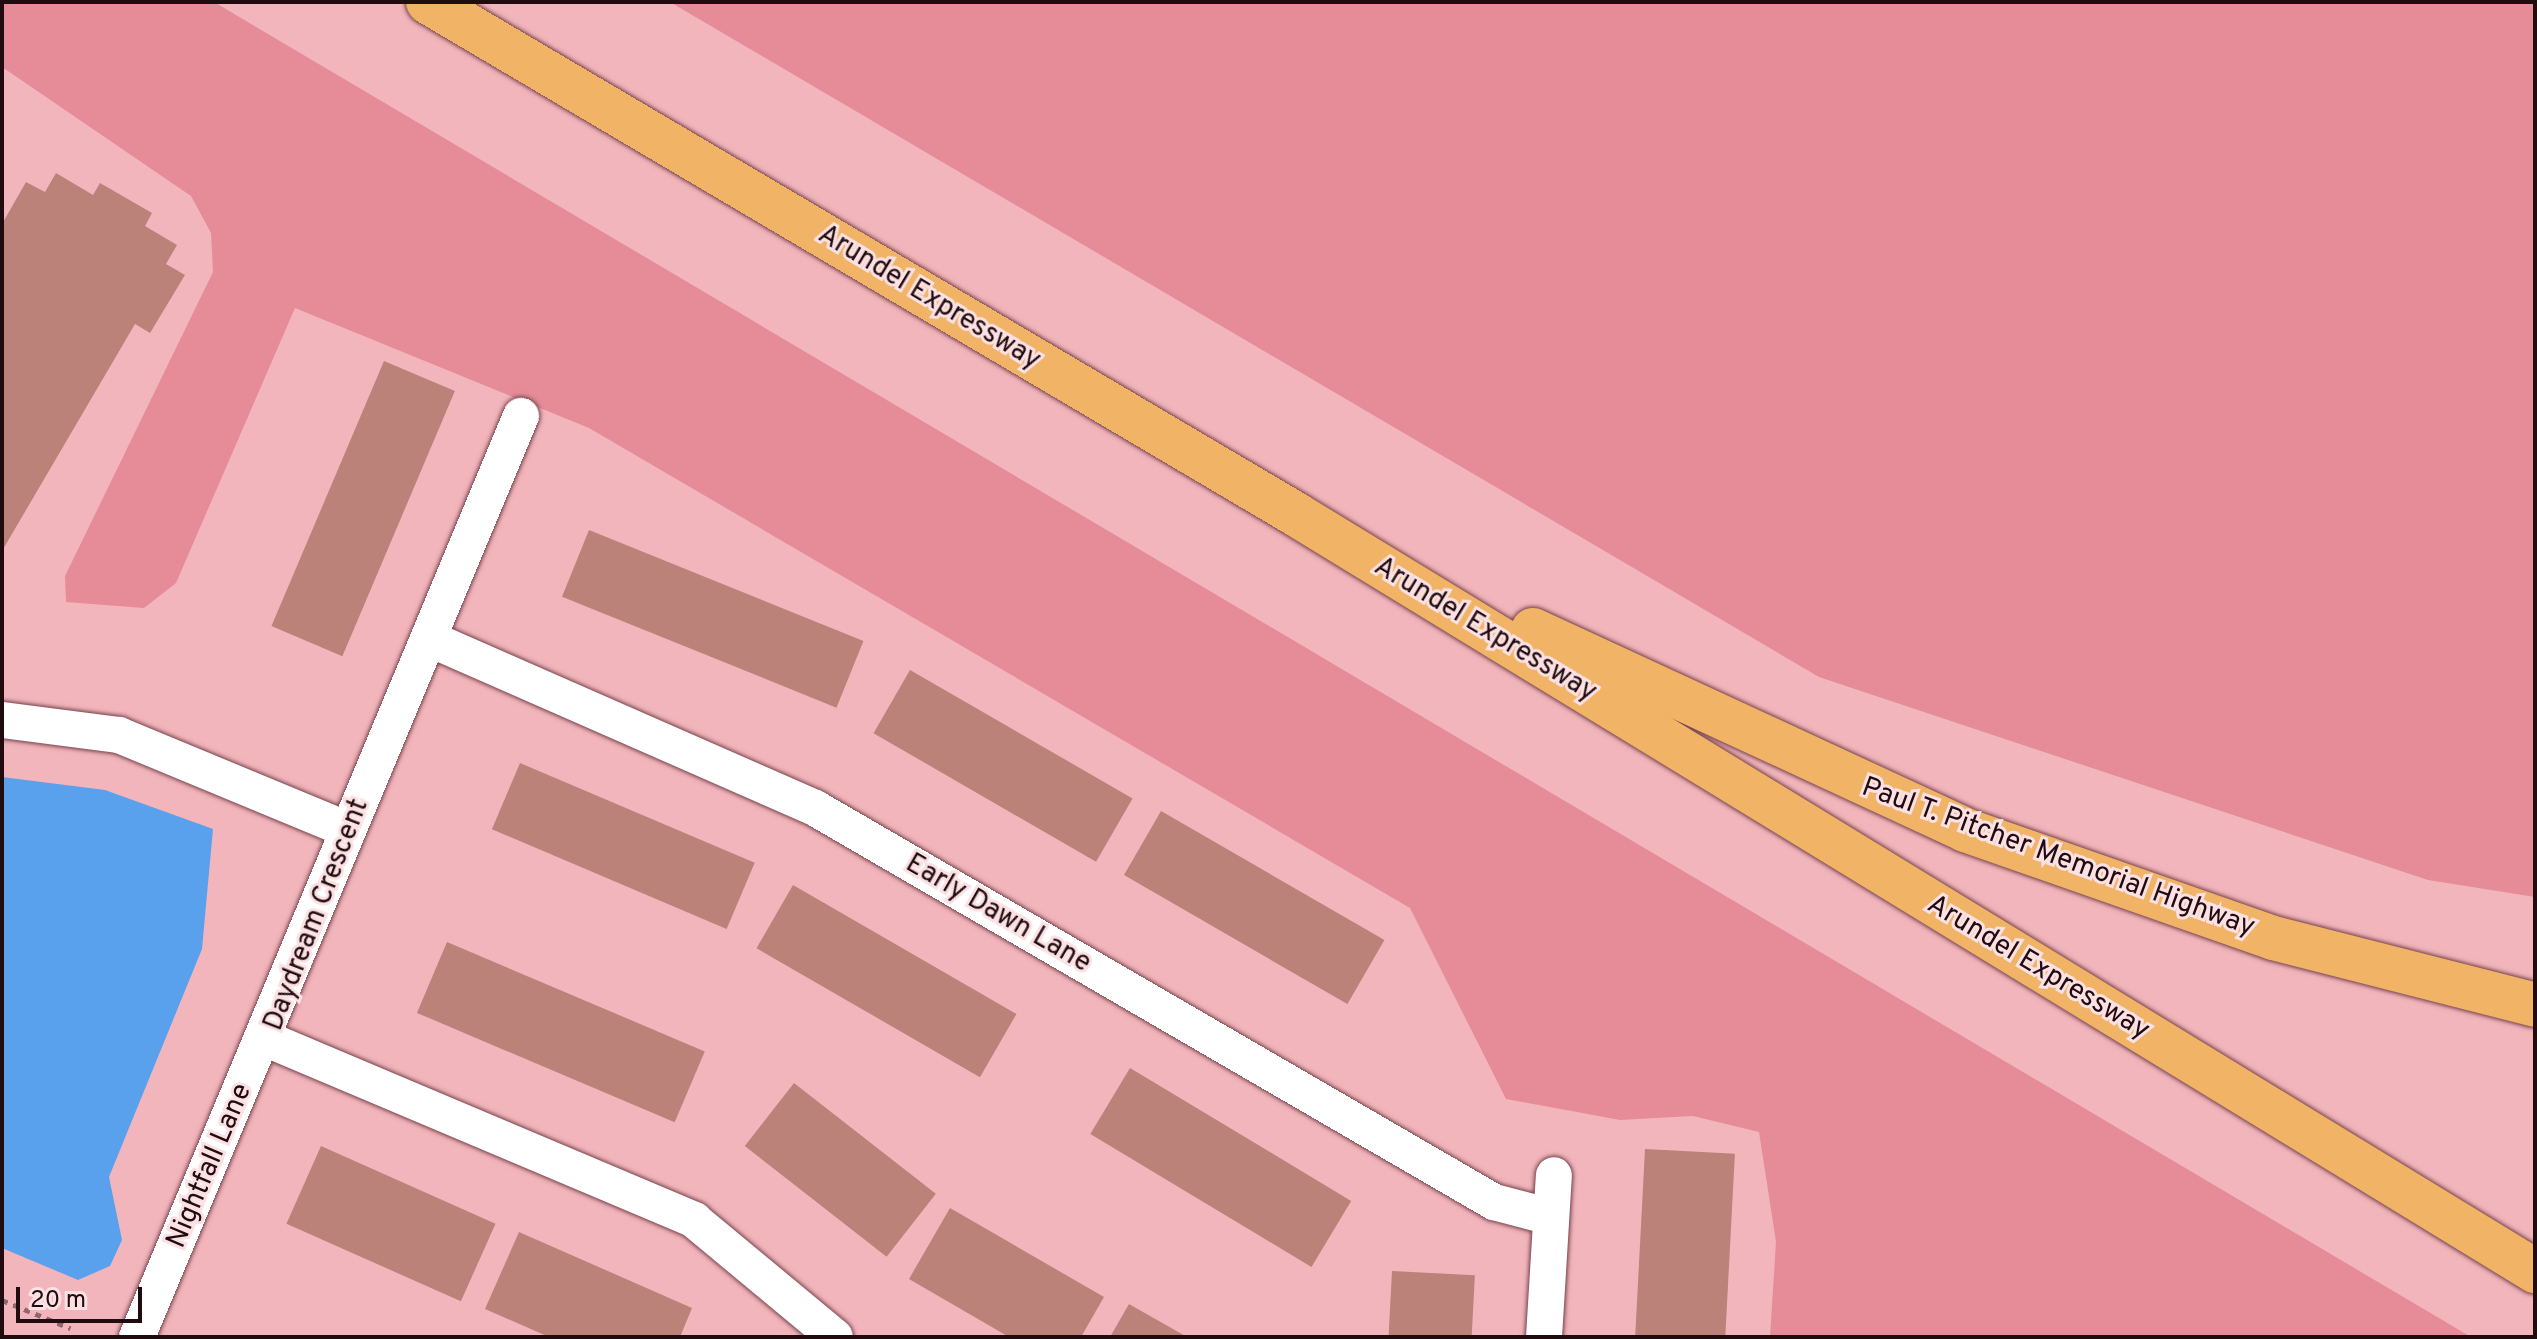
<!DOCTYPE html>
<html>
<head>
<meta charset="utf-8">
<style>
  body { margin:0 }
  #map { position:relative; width:2537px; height:1339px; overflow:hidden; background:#f3b5bc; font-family:Overpass,sans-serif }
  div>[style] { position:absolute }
  .green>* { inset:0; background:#e58c98 }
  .water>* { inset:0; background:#59a1ed }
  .building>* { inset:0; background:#ba8278; transform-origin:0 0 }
  .path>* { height:5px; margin-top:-2.5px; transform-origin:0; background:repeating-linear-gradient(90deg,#91666c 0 6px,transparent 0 12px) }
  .roads { filter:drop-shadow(0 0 2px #77434b) drop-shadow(0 0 2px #77434b) }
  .minor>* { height:36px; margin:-18px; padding:0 18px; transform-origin:18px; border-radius:18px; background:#fff }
  .motorway>* { height:44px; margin:-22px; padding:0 22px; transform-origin:22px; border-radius:22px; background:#f1b467 }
  span { translate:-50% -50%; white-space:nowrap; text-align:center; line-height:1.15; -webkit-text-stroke:6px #fbe1e4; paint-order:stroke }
  .street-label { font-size:28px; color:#200b0f }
  .frame { position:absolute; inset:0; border:4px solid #200b0f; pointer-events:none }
  .scale { position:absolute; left:16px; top:1287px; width:126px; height:36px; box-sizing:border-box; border:4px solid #200b0f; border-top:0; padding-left:10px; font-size:24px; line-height:28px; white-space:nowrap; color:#200b0f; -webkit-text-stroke:6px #fbe1e4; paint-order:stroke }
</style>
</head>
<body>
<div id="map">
  <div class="green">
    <div style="clip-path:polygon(2px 2px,214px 2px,2471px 1337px,1770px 1337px,1776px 1242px,1759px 1132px,1693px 1116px,1620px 1120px,1506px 1099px,1410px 908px,589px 428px,295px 308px,176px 583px,144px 608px,66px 602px,65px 576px,213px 272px,211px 233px,191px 196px,2px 67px)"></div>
    <div style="clip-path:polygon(670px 2px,2535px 2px,2535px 897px,2428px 880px,1819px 677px)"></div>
  </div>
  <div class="water">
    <div style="clip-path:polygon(2px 777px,105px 790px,213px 829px,202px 949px,109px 1177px,122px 1240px,110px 1266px,78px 1280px,2px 1248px)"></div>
  </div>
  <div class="building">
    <div style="clip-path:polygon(56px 173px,93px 195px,100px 183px,152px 213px,145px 226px,177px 245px,166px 264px,185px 275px,150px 333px,135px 324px,2px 551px,2px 224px,26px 182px,45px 192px)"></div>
    <div style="left:384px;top:361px;width:77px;height:288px;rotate:23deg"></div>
    <div style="left:589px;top:530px;width:296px;height:72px;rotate:22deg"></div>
    <div style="left:910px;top:670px;width:257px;height:73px;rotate:30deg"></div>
    <div style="left:520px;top:763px;width:255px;height:72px;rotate:23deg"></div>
    <div style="left:1161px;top:811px;width:258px;height:74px;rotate:30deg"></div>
    <div style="left:793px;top:885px;width:258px;height:73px;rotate:30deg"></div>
    <div style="left:447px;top:942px;width:280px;height:77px;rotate:23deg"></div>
    <div style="left:1130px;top:1068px;width:258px;height:77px;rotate:31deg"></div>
    <div style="left:794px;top:1083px;width:180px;height:80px;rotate:38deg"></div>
    <div style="left:321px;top:1146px;width:191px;height:85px;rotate:24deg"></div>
    <div style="left:1645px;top:1149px;width:90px;height:188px;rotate:3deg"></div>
    <div style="clip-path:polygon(950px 1208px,1104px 1297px,1081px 1337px,1009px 1337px,909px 1279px)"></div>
    <div style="clip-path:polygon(519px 1232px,692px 1308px,680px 1337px,549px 1337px,485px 1309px)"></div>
    <div style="left:1392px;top:1271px;width:83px;height:66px;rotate:3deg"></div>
    <div style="clip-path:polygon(1129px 1304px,1187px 1337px,1110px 1337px)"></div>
  </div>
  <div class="path">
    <div style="left:2px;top:1300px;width:74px;rotate:22.4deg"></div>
  </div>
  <div class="roads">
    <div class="minor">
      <div style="left:430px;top:639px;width:420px;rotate:23.7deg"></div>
      <div style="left:815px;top:808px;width:785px;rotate:30.13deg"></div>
      <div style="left:1494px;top:1202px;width:59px;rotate:14.7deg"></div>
      <div style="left:2px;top:720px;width:118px;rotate:7.3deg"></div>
      <div style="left:119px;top:735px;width:248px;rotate:22.5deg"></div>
      <div style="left:264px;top:1038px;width:467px;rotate:22.9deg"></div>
      <div style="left:694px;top:1220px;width:183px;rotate:39.7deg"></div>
      <div style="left:137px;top:1337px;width:998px;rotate:-67.37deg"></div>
      <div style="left:1544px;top:1337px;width:162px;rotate:-86.5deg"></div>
    </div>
    <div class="motorway">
      <div style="left:428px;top:2px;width:1009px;rotate:30.55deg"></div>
      <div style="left:1297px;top:515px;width:1451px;rotate:31.41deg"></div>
      <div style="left:1533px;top:630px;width:476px;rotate:24.8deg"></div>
      <div style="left:1965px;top:830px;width:326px;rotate:19.3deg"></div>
      <div style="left:2273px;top:938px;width:270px;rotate:14.3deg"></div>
    </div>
  </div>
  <div class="street-label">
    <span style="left:929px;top:298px;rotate:31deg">Arundel Expressway</span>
    <span style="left:1485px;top:630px;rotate:31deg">Arundel Expressway</span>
    <span style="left:2058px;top:858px;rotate:20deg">Paul T. Pitcher Memorial Highway</span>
    <span style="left:998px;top:914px;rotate:30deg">Early Dawn Lane</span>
    <span style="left:317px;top:915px;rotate:-69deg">Daydream Crescent</span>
    <span style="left:2038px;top:968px;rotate:31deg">Arundel Expressway</span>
    <span style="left:210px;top:1166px;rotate:-67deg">Nightfall Lane</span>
  </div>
  <div class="frame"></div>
  <div class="scale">20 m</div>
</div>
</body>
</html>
